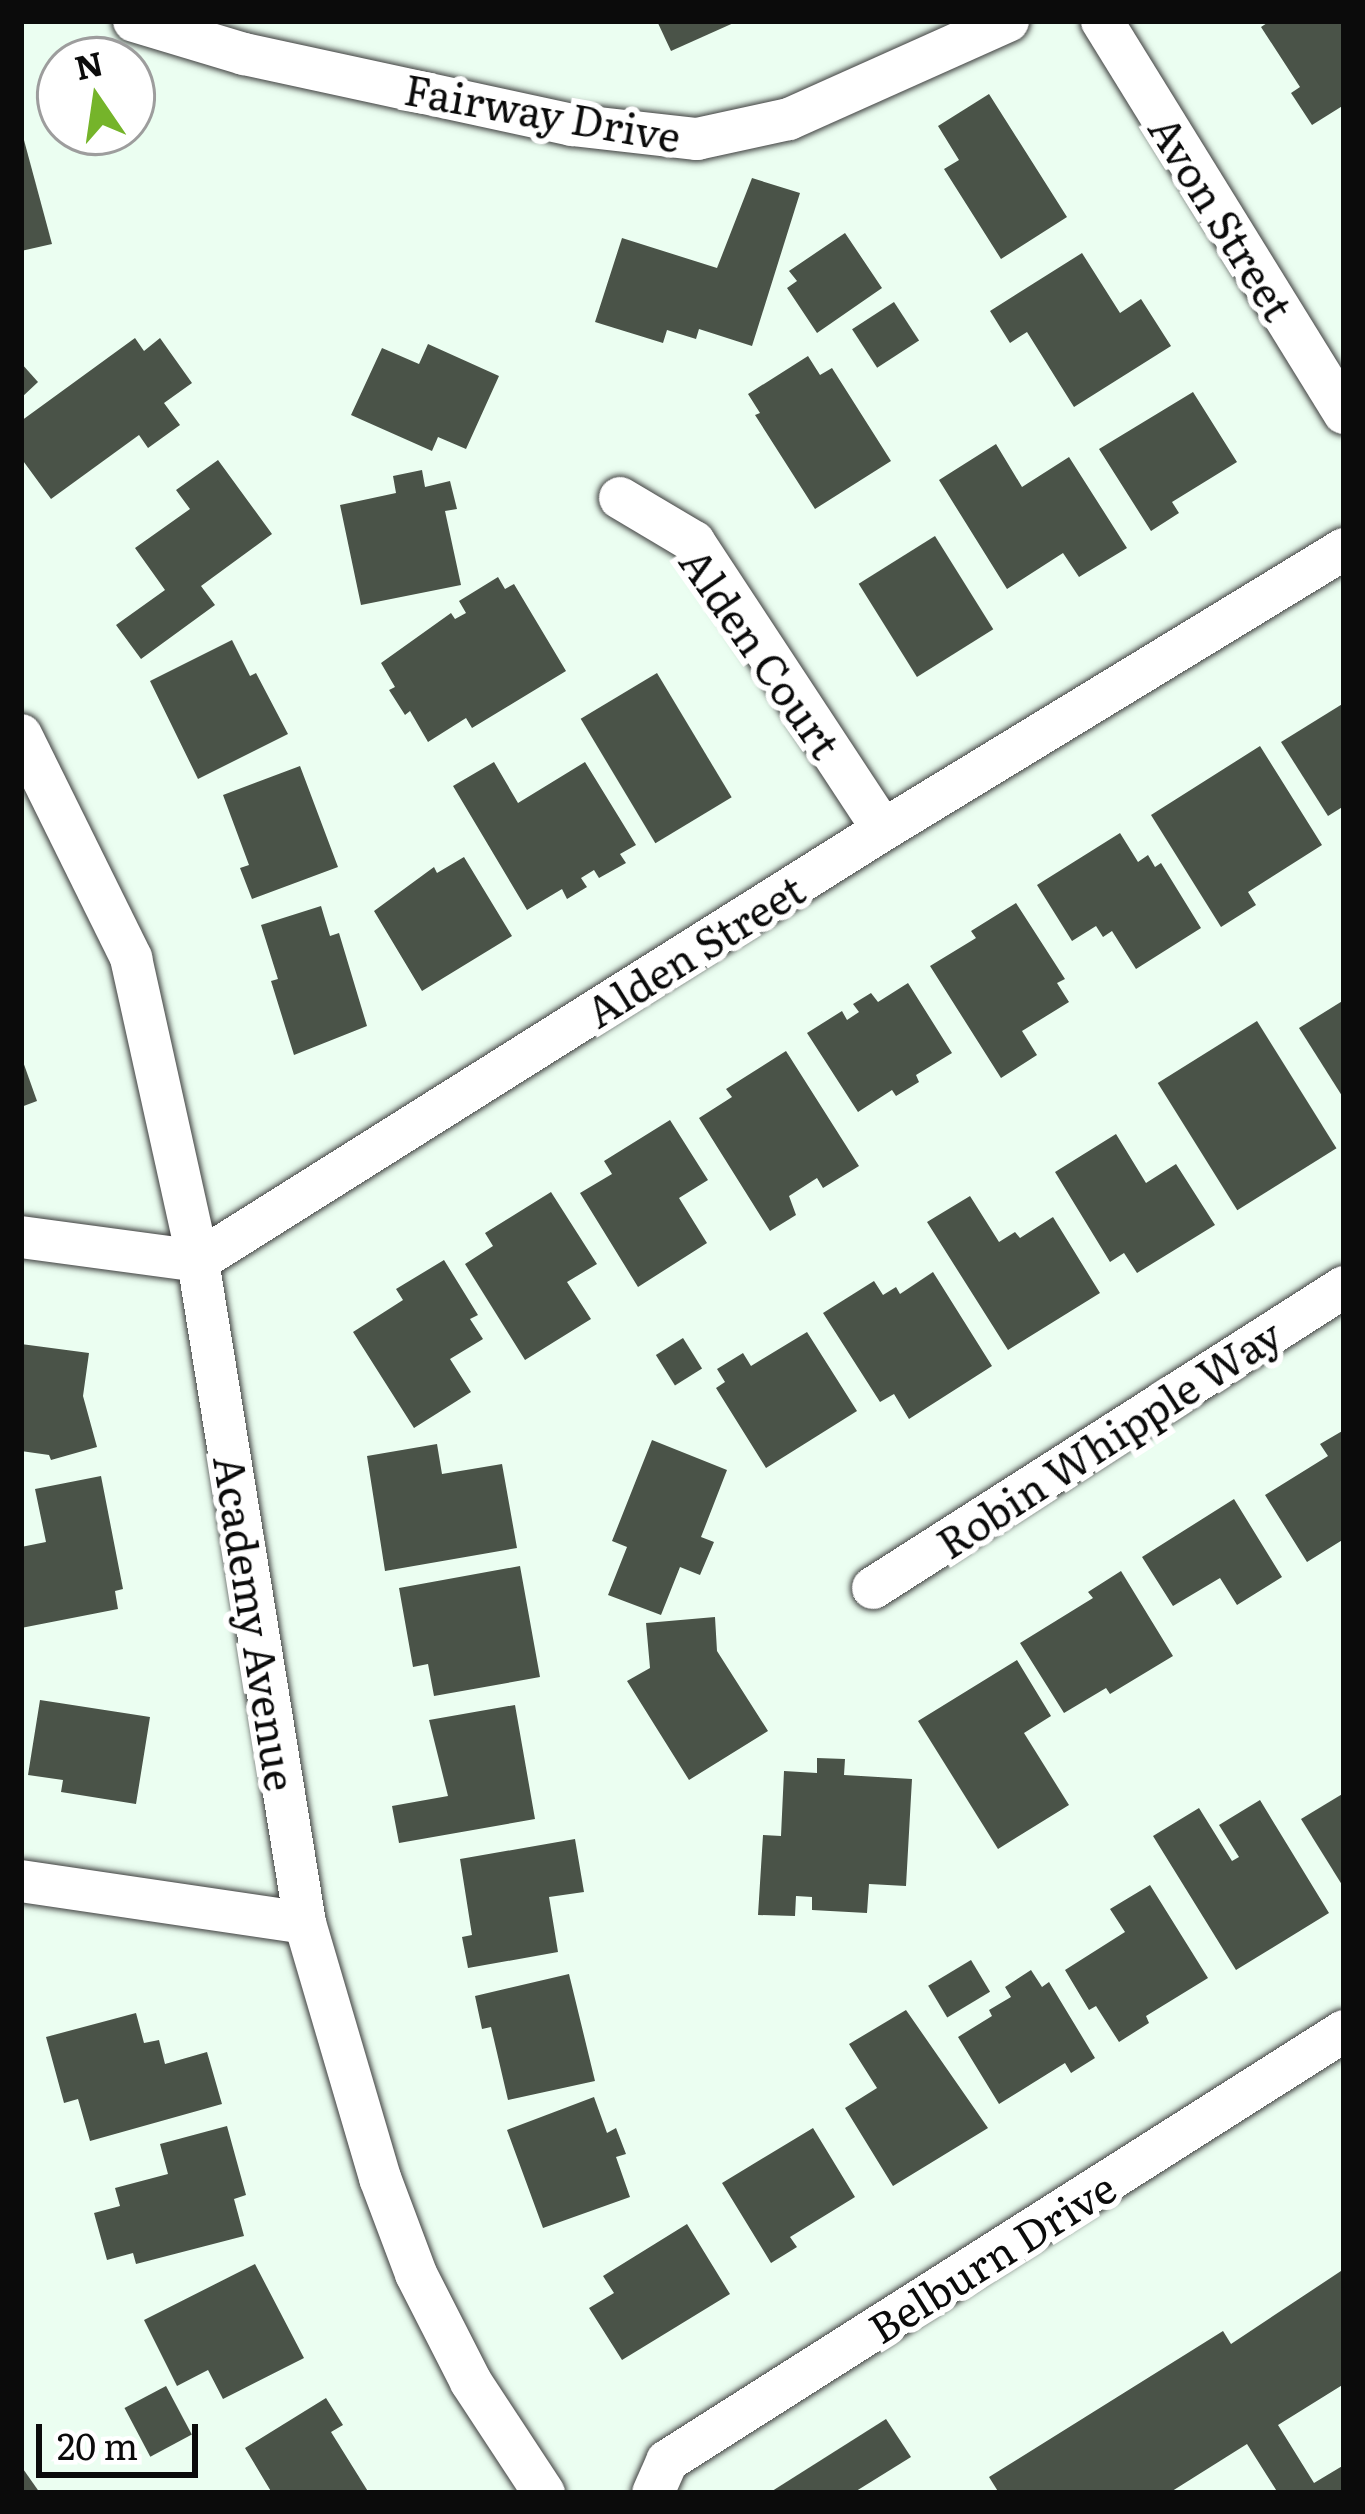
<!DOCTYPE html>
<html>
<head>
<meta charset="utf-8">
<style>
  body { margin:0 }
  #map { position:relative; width:1365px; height:2514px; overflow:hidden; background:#ebfef1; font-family:Literata,serif }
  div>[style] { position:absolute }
  .building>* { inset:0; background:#4a5348; transform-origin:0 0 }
  .roads { filter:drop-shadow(0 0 3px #3e3e3e) drop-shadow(0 0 3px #3e3e3e) }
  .minor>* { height:42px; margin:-21px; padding:0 21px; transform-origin:21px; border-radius:21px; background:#fff }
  span { translate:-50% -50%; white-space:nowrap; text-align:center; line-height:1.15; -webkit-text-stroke:12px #fff; paint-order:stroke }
  .street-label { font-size:42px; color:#0b0b0b }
  .frame { position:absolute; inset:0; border:24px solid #0b0b0b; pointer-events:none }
  .north { position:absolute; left:36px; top:36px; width:120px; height:120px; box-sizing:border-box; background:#fff; border:3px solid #9d9d9d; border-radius:50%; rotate:347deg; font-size:33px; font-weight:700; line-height:48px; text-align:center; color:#0b0b0b }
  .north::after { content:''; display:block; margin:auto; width:42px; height:54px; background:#75b42a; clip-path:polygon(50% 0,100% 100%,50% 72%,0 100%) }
  .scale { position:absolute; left:36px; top:2424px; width:162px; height:54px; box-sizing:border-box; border:6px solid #0b0b0b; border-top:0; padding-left:15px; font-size:36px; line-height:42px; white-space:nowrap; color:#0b0b0b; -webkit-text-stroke:9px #fff; paint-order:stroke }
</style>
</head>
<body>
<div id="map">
  <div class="building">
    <div style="clip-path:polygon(657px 21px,738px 21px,671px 51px)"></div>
    <div style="clip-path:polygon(1270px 21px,1344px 21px,1344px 105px,1312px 125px,1291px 93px,1300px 87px,1261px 27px)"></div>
    <div style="clip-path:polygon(989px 94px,1067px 217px,1001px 259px,944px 169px,959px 160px,938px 126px)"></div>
    <div style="clip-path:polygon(21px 129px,52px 244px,21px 251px)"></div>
    <div style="clip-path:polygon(752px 178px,800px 193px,752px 346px,699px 329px,696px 339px,667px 330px,663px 343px,595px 322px,622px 238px,717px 268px)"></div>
    <div style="clip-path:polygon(845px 233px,882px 288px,817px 333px,787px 288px,797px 281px,789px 271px)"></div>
    <div style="clip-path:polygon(1082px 253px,1120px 313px,1141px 299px,1171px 346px,1074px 407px,1027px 332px,1010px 343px,990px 311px)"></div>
    <div style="left:894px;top:302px;width:46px;height:50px;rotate:57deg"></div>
    <div style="clip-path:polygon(135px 338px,144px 351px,160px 338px,192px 383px,164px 403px,180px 425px,148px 448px,139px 435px,51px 499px,21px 458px,21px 421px)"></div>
    <div style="clip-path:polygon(428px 344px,499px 376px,466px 449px,438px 437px,432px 451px,351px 415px,382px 348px,419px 364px)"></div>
    <div style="clip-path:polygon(808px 356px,820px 375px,832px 368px,891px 461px,815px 509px,755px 415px,760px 413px,748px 394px)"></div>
    <div style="clip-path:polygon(21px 363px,38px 382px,21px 398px)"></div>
    <div style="clip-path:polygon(1193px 392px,1237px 462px,1172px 502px,1179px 513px,1151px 531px,1099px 449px)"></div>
    <div style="clip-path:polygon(996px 444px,1022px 487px,1069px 457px,1127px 548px,1079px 577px,1063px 553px,1007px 589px,939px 480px)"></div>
    <div style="clip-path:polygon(218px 460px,272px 534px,201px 586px,215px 605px,141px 659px,116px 625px,165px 590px,135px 548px,190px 509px,176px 490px)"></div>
    <div style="clip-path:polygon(422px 470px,425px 487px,450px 481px,457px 509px,445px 511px,461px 585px,361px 605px,340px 505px,396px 493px,393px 476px)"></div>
    <div style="left:935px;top:536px;width:110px;height:90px;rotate:58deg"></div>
    <div style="clip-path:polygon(498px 577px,505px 589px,514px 584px,566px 671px,472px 728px,466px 718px,428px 742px,410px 711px,405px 715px,389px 690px,395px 687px,381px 663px,451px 613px,455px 619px,466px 613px,459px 601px)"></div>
    <div style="clip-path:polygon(232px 640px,250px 676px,256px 673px,288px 734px,198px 779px,150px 681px)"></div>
    <div style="left:657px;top:673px;width:145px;height:89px;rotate:59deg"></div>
    <div style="clip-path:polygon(1344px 703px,1344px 806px,1328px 816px,1281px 742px)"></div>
    <div style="clip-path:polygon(1260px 746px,1322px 845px,1248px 892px,1256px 905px,1221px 927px,1151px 815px)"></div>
    <div style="clip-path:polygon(494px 762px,518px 803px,585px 762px,636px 845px,620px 854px,626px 863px,599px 878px,594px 870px,581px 878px,587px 887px,567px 899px,562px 889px,527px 910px,453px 786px)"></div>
    <div style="clip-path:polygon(300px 766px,338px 867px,252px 899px,240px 868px,249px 865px,223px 795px)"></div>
    <div style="clip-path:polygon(1120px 833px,1138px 862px,1148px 855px,1155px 867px,1161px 863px,1201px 928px,1136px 969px,1112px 931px,1103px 937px,1096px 926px,1072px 941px,1037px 885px)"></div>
    <div style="clip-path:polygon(464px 857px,512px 936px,422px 991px,374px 911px,434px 867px,437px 873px)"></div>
    <div style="clip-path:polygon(1016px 903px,1065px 979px,1057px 983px,1069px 1002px,1022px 1031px,1037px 1055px,1001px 1078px,930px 966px,976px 938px,971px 931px)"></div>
    <div style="clip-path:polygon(321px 906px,330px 936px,339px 933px,367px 1026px,294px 1055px,271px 981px,278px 979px,261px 925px)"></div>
    <div style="clip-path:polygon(908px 983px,952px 1053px,916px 1075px,919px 1082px,896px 1096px,892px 1090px,858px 1112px,807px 1033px,842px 1011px,847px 1020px,859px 1012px,853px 1004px,871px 993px,878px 1002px)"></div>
    <div style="clip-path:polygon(1344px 1000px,1344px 1099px,1299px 1028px)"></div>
    <div style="left:1257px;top:1021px;width:150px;height:117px;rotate:58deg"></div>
    <div style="clip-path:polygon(786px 1051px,859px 1166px,823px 1188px,817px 1178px,789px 1196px,796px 1215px,770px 1231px,699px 1118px,732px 1097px,726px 1089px)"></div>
    <div style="clip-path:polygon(21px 1056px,37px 1101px,21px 1107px)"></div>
    <div style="clip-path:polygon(670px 1120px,708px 1180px,679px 1198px,707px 1243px,638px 1287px,580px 1193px,612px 1174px,604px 1161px)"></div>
    <div style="clip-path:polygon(1116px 1134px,1146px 1183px,1176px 1164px,1215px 1225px,1137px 1273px,1124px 1253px,1110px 1262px,1055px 1172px)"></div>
    <div style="clip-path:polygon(551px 1192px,597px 1264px,567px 1282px,591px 1319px,525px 1360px,465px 1264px,493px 1246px,485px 1233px)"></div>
    <div style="clip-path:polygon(970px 1196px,999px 1242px,1015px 1232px,1020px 1238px,1053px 1217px,1100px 1293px,1008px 1350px,927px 1222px)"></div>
    <div style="clip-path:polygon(444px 1260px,478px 1315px,470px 1319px,483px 1339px,450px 1359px,471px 1392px,414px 1428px,353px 1332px,403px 1300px,396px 1289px)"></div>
    <div style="clip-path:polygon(933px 1272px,992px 1366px,909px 1419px,894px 1394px,880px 1402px,823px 1313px,874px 1281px,883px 1295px,896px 1287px,900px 1294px)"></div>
    <div style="clip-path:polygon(807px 1332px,857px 1411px,766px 1468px,716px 1388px,725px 1382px,717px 1369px,743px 1353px,751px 1366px)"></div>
    <div style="left:683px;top:1338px;width:36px;height:32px;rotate:58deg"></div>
    <div style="clip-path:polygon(21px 1344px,89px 1353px,83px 1396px,97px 1447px,51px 1460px,49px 1455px,21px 1451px)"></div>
    <div style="clip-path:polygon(1344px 1430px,1344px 1539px,1307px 1562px,1265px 1495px,1328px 1456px,1320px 1444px)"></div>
    <div style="clip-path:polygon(652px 1440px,727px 1470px,701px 1537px,714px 1542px,700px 1575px,680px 1567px,661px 1615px,608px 1595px,627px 1547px,612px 1541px)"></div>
    <div style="clip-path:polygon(437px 1444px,442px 1474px,502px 1464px,517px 1548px,385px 1571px,367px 1456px)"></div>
    <div style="clip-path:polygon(101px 1476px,123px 1589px,115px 1591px,118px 1609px,21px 1628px,21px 1547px,46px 1542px,35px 1489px)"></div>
    <div style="clip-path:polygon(1234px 1499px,1282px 1577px,1237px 1605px,1220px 1578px,1173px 1606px,1142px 1557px)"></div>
    <div style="clip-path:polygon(520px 1566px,540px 1677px,434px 1696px,428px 1664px,413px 1667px,399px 1588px)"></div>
    <div style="clip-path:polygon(1121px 1571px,1173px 1656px,1110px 1694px,1106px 1688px,1064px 1713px,1020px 1643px,1093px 1598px,1088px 1592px)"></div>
    <div style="clip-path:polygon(715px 1617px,717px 1651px,768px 1731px,689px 1780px,627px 1681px,650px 1668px,646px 1623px)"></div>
    <div style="clip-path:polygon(1017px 1660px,1051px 1716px,1024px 1733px,1069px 1805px,998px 1849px,918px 1721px)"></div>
    <div style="clip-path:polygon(40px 1700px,150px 1717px,136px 1804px,61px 1792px,63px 1780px,28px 1775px)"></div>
    <div style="clip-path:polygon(515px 1705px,535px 1819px,399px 1843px,392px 1806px,448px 1796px,429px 1720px)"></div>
    <div style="clip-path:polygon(817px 1758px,845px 1759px,844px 1775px,912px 1779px,906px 1886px,869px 1884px,867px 1913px,812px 1910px,812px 1897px,796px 1896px,795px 1916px,758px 1915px,763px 1835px,781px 1836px,784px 1771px,817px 1773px)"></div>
    <div style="clip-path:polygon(1344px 1793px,1344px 1888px,1301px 1819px)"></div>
    <div style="clip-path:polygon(1260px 1800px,1329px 1913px,1236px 1970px,1153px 1836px,1199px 1808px,1232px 1861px,1239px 1857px,1219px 1825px)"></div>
    <div style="clip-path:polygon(575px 1839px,584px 1892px,549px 1897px,558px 1952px,468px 1968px,462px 1937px,472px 1935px,460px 1859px)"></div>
    <div style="clip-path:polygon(1150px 1885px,1208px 1978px,1146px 2016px,1149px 2023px,1119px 2042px,1096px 2006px,1089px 2010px,1065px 1970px,1125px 1932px,1110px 1909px)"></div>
    <div style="left:971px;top:1960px;width:37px;height:50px;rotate:59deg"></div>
    <div style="clip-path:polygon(1031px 1970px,1042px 1987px,1049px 1982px,1095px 2058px,1071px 2073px,1065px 2063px,999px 2104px,958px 2037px,992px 2016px,989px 2010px,1011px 1997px,1005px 1987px)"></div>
    <div style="clip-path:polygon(569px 1974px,595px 2081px,508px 2100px,491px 2027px,482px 2029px,475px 1996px)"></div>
    <div style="clip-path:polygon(906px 2010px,988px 2128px,893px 2186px,845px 2108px,877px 2088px,849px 2044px)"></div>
    <div style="clip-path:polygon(136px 2013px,144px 2043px,159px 2040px,165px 2064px,207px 2052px,222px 2104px,90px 2141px,78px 2099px,64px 2103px,46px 2037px)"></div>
    <div style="clip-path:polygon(594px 2097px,607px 2133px,616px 2128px,626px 2154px,616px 2157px,630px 2197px,543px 2228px,507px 2130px)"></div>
    <div style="clip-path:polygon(227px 2126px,246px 2195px,234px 2199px,244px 2236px,136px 2264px,133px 2253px,107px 2260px,94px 2213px,120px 2206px,115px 2188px,168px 2174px,160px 2144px)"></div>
    <div style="clip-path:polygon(813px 2128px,855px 2197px,790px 2237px,797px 2247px,771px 2263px,722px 2183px)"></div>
    <div style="clip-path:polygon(687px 2224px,730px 2294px,622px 2360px,589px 2308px,614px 2293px,603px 2276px)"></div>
    <div style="clip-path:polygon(255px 2264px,304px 2358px,223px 2399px,208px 2370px,177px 2386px,144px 2320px)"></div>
    <div style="clip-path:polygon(1344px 2269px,1344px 2384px,1278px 2425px,1314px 2483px,1344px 2465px,1344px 2493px,1278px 2493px,1247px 2444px,1169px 2493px,999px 2493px,989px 2477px,1223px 2331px,1231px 2344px)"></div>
    <div style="left:166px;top:2386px;width:55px;height:47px;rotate:62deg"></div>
    <div style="clip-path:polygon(326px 2398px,343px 2425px,331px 2432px,369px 2493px,272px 2493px,245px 2448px)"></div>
    <div style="clip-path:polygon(886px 2419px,911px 2457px,853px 2493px,769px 2493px)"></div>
    <div style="clip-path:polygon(21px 2466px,40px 2493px,21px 2493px)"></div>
  </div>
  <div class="roads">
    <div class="minor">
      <div style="left:134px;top:21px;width:115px;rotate:16.7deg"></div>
      <div style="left:244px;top:54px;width:336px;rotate:12.2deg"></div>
      <div style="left:572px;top:125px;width:126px;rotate:6.4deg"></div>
      <div style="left:697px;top:139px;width:94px;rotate:-12.3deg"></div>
      <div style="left:789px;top:119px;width:240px;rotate:-24.1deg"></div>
      <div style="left:1102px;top:21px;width:461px;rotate:58.3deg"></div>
      <div style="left:620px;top:498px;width:86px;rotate:30.7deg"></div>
      <div style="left:694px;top:542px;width:344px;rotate:56.7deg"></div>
      <div style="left:21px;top:735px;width:249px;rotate:63.7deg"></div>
      <div style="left:131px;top:958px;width:310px;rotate:77.5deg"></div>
      <div style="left:198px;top:1261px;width:671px;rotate:80.82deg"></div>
      <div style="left:305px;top:1923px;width:266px;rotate:73.6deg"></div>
      <div style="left:380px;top:2178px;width:103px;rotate:69.4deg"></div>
      <div style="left:416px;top:2274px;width:121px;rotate:63deg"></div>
      <div style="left:471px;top:2382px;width:133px;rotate:56.7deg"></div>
      <div style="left:21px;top:1237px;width:179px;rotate:7.7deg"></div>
      <div style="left:198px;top:1261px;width:809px;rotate:-32.18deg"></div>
      <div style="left:883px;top:830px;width:540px;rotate:-31.36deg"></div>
      <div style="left:873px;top:1588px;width:559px;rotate:-32.58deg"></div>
      <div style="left:21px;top:1881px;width:287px;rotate:8.4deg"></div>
      <div style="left:653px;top:2493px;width:35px;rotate:-66deg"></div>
      <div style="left:667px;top:2461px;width:802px;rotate:-32.42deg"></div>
    </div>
  </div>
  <div class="street-label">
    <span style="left:543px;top:111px;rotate:10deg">Fairway Drive</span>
    <span style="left:1223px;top:217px;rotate:58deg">Avon Street</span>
    <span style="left:762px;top:652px;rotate:55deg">Alden Court</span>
    <span style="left:694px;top:949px;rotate:-32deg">Alden Street</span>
    <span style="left:1108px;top:1437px;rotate:-33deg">Robin Whipple Way</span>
    <span style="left:257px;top:1623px;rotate:81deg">Academy Avenue</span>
    <span style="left:991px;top:2256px;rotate:-32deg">Belburn Drive</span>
  </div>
  <div class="frame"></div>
  <div class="north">N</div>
  <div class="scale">20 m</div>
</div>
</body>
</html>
